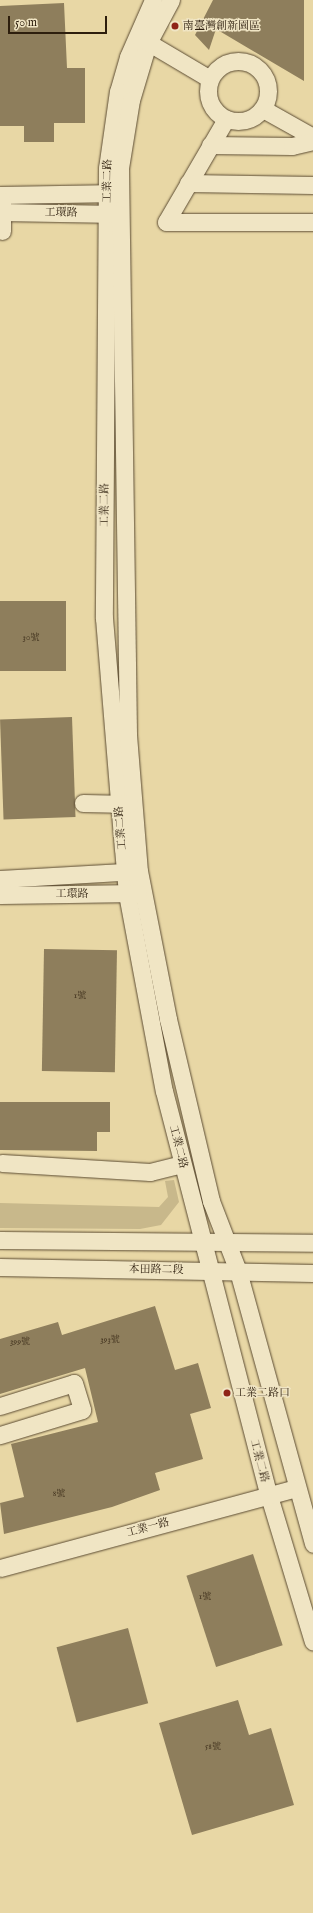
<!DOCTYPE html>
<html>
<head>
<meta charset="utf-8">
<style>
  body { margin:0 }
  #map { position:relative; width:313px; height:1913px; overflow:hidden; background:#e8d7a5; font-family:"IM FELL English","Noto Serif TC",serif }
  div>[style] { position:absolute }
  .green>* { inset:0; background:#c8b88b }
  .building>* { inset:0; background:#8e7e5c; transform-origin:0 0 }
  .roads { filter:drop-shadow(0 0 1px #5c4c33) drop-shadow(0 0 1px #5c4c33) }
  .minor>* { height:17px; margin:-8.5px; padding:0 8.5px; transform-origin:8.5px; border-radius:8.5px; background:#f0e5c4 }
  .minor>.ring { margin:-8.5px; padding:0; box-sizing:content-box; background:none; border:17px solid #f0e5c4; border-radius:50% }
  .dots>* { width:11px; height:11px; translate:-50% -50%; box-sizing:border-box; border:2px solid #f0e5c4; border-radius:50% }
  span { translate:-50% -50%; white-space:nowrap; text-align:center; line-height:1.15; -webkit-text-stroke:3px #f0e5c4; paint-order:stroke }
  .number-label { font-size:9px; color:#453621 }
  .number-label span { -webkit-text-stroke-width:0 }
  .poi-label { font-size:11px; color:#2d1e0d }
  .left { translate:0 -50%; text-align:left }
  .street-label { font-size:11px; color:#2d1e0d }
  .scale { position:absolute; left:8px; top:16px; width:99px; height:18px; box-sizing:border-box; border:2px solid #2d1e0d; border-top:0; padding-left:5px; font-size:12px; line-height:14px; white-space:nowrap; color:#2d1e0d; -webkit-text-stroke:3px #f0e5c4; paint-order:stroke }
</style>
</head>
<body>
<div id="map">
  <div class="green">
    <div style="clip-path:polygon(174px 1180px,179px 1202px,161px 1225px,140px 1229px,0 1228px,0 1203px,159px 1207px,168px 1197px,165px 1181px)"></div>
  </div>
  <div class="building">
    <div style="clip-path:polygon(213px 0,304px 0,304px 81px,216px 29px,209px 50px,195px 35px)"></div>
    <div style="clip-path:polygon(64px 3px,67px 68px,85px 68px,85px 123px,54px 123px,54px 142px,24px 142px,24px 126px,0 126px,0 6px)"></div>
    <div style="left:0;top:601px;width:66px;height:70px"></div>
    <div style="left:72px;top:717px;width:100px;height:72px;rotate:88deg"></div>
    <div style="left:44px;top:949px;width:73px;height:122px;rotate:1deg"></div>
    <div style="clip-path:polygon(0 1102px,110px 1102px,110px 1132px,97px 1132px,97px 1151px,0 1150px)"></div>
    <div style="clip-path:polygon(155px 1306px,175px 1370px,198px 1363px,211px 1408px,190px 1414px,203px 1459px,155px 1473px,160px 1490px,112px 1507px,4px 1534px,0 1503px,24px 1497px,11px 1444px,98px 1422px,85px 1368px,0 1394px,0 1339px,58px 1322px,62px 1335px)"></div>
    <div style="left:253px;top:1554px;width:96px;height:70px;rotate:72deg"></div>
    <div style="left:128px;top:1628px;width:78px;height:74px;rotate:75deg"></div>
    <div style="clip-path:polygon(238px 1700px,249px 1735px,271px 1728px,294px 1805px,192px 1835px,159px 1723px)"></div>
  </div>
  <div class="roads">
    <div class="minor">
      <div style="left:153px;top:0;width:62px;rotate:113.7deg"></div>
      <div style="left:128px;top:57px;width:35px;rotate:106deg"></div>
      <div style="left:118px;top:91px;width:78px;rotate:98.1deg"></div>
      <div style="left:107px;top:168px;width:450px;rotate:90.4deg"></div>
      <div style="left:104px;top:618px;width:231px;rotate:85.3deg"></div>
      <div style="left:123px;top:848px;width:46px;rotate:85deg"></div>
      <div style="left:127px;top:894px;width:200px;rotate:79.4deg"></div>
      <div style="left:164px;top:1091px;width:418px;rotate:75.5deg"></div>
      <div style="left:269px;top:1496px;width:152px;rotate:73.2deg"></div>
      <div style="left:171px;top:0;width:49px;rotate:118.1deg"></div>
      <div style="left:148px;top:43px;width:59px;rotate:106.6deg"></div>
      <div style="left:131px;top:100px;width:69px;rotate:99.2deg"></div>
      <div style="left:120px;top:168px;width:567px;rotate:89.19deg"></div>
      <div style="left:128px;top:735px;width:136px;rotate:85.4deg"></div>
      <div style="left:139px;top:871px;width:151px;rotate:78.9deg"></div>
      <div style="left:168px;top:1019px;width:187px;rotate:76.7deg"></div>
      <div style="left:211px;top:1201px;width:75px;rotate:68.9deg"></div>
      <div style="left:238px;top:1271px;width:283px;rotate:74.6deg"></div>
      <div style="left:139px;top:37px;width:82px;rotate:30.6deg"></div>
      <div class="ring" style="left:208px;top:61px;width:43px;height:43px"></div>
      <div style="left:263px;top:109px;width:57px;rotate:29.2deg"></div>
      <div style="left:226px;top:119px;width:119px;rotate:120.2deg"></div>
      <div style="left:166px;top:222px;width:147px"></div>
      <div style="left:210px;top:145px;width:82px;rotate:0.7deg"></div>
      <div style="left:292px;top:146px;width:22px;rotate:-13deg"></div>
      <div style="left:188px;top:183px;width:125px;rotate:0.9deg"></div>
      <div style="left:0;top:195px;width:119px;rotate:-1deg"></div>
      <div style="left:0;top:212px;width:118px;rotate:1deg"></div>
      <div style="left:2px;top:231px;width:30px;rotate:-90deg"></div>
      <div style="left:83px;top:803px;width:46px;rotate:1.2deg"></div>
      <div style="left:0;top:879px;width:137px;rotate:-3.3deg"></div>
      <div style="left:0;top:895px;width:138px;rotate:-0.8deg"></div>
      <div style="left:2px;top:1163px;width:148px;rotate:3.5deg"></div>
      <div style="left:150px;top:1172px;width:33px;rotate:-14deg"></div>
      <div style="left:0;top:1240px;width:313px;rotate:0.5deg"></div>
      <div style="left:0;top:1267px;width:313px;rotate:1.1deg"></div>
      <div style="left:0;top:1406px;width:77px;rotate:-17.3deg"></div>
      <div style="left:74px;top:1383px;width:28px;rotate:73deg"></div>
      <div style="left:82px;top:1410px;width:86px;rotate:163deg"></div>
      <div style="left:0;top:1568px;width:307px;rotate:-15.1deg"></div>
    </div>
  </div>
  <div class="dots">
    <div style="left:175px;top:26px;background:#8f2418"></div>
    <div style="left:227px;top:1393px;background:#8f2418"></div>
  </div>
  <div class="number-label">
    <span style="left:31px;top:638px">30號</span>
    <span style="left:80px;top:996px">1號</span>
    <span style="left:110px;top:1340px">393號</span>
    <span style="left:20px;top:1342px">399號</span>
    <span style="left:59px;top:1494px">8號</span>
    <span style="left:205px;top:1597px">1號</span>
    <span style="left:213px;top:1747px">58號</span>
  </div>
  <div class="poi-label">
    <span class="left" style="left:183px;top:26px">南臺灣創新園區</span>
    <span class="left" style="left:235px;top:1393px">工業二路口</span>
  </div>
  <div class="street-label">
    <span style="left:108px;top:181px;rotate:-89deg">工業二路</span>
    <span style="left:61px;top:213px;rotate:1deg">工環路</span>
    <span style="left:105px;top:505px;rotate:-90deg">工業二路</span>
    <span style="left:121px;top:828px;rotate:-95deg">工業二路</span>
    <span style="left:72px;top:894px">工環路</span>
    <span style="left:178px;top:1147px;rotate:76deg">工業二路</span>
    <span style="left:156px;top:1270px;rotate:1deg">本田路二段</span>
    <span style="left:259px;top:1461px;rotate:75deg">工業二路</span>
    <span style="left:148px;top:1528px;rotate:-15deg">工業一路</span>
  </div>
  <div class="scale">50 m</div>
</div>
</body>
</html>
